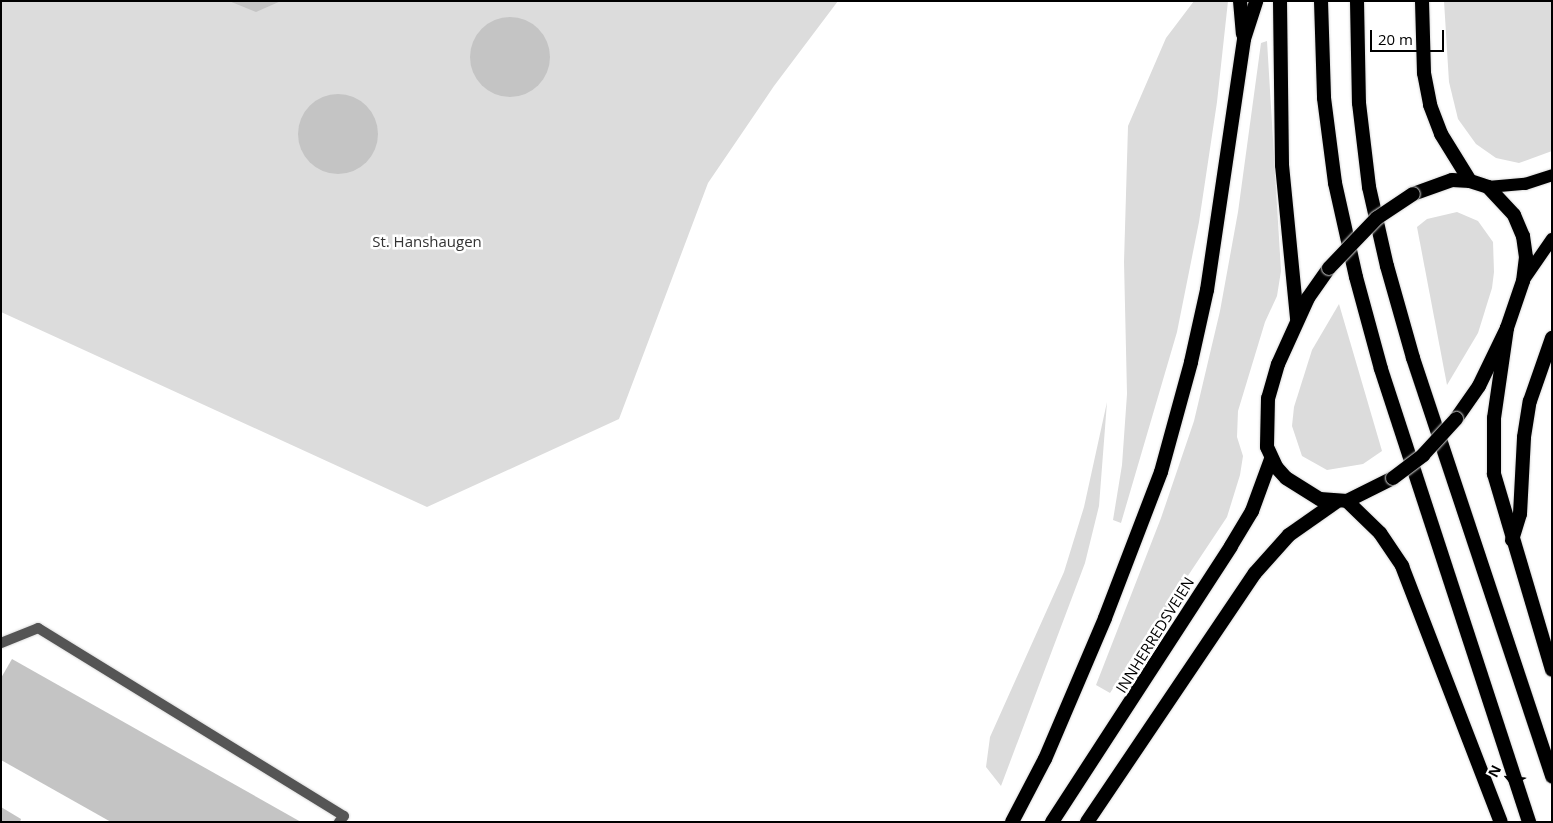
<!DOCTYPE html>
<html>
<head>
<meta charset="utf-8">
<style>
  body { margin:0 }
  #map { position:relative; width:1553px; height:823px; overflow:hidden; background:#fff; font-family:"Open Sans",sans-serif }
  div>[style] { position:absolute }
  .green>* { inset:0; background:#dcdcdc }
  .building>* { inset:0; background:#c4c4c4 }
  .round { border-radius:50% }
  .roads { filter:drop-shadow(0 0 1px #dbdbdb) drop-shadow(0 0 1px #dbdbdb) }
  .service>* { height:10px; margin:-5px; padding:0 5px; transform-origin:5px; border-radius:5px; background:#555 }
  .primary>* { height:12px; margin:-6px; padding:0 6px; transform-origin:6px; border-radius:6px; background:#000 }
  .trunk>* { height:14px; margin:-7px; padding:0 7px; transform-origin:7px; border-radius:7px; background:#000 }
  .bridges { filter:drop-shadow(0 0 1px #dbdbdb) drop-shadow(0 0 1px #dbdbdb) }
  .trunk-bridge>* { height:14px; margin:-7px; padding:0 7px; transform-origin:7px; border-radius:7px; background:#000 }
  span { translate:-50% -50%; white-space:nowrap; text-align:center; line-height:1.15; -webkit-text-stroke:5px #fff; paint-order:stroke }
  .park-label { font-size:15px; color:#333 }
  .street-label { font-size:15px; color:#000 }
  .frame { position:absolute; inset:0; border:2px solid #000; pointer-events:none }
  .north { position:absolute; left:1483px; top:753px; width:50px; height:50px; -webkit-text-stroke:4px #fff; paint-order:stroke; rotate:297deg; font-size:14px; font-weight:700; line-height:20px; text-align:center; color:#000 }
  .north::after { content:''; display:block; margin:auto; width:18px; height:22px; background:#000; clip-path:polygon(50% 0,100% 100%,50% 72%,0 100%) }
  .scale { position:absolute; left:1370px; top:30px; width:74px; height:22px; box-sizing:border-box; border:2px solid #000; border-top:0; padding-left:6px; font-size:15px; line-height:18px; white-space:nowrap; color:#000; -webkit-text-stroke:4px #fff; paint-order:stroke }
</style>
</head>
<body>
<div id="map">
  <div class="green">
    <div style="clip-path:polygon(1px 1px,838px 1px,774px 86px,708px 183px,619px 419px,427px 507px,1px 312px)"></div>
    <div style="clip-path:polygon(1194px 1px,1228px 1px,1217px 102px,1199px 222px,1177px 332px,1121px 523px,1113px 520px,1122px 465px,1127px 394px,1124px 262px,1128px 126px,1166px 38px)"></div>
    <div style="clip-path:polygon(1444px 1px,1552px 1px,1552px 151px,1519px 163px,1496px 158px,1476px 144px,1458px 119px,1449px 82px)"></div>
    <div style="clip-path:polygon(1267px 41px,1281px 271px,1277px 296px,1265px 322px,1238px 411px,1237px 437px,1243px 456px,1240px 475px,1227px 517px,1110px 693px,1096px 685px,1161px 518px,1194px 421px,1220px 311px,1238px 212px,1261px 43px)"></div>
    <div style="clip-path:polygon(1457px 212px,1478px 221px,1493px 242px,1494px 272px,1492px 288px,1478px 333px,1447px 385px,1417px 227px,1427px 219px)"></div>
    <div style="clip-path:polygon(1339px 304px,1382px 451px,1363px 464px,1327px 470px,1302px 456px,1292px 426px,1294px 407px,1312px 350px)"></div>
    <div style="clip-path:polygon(1107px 402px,1099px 506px,1085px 563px,1001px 786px,986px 767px,990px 737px,1064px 572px,1084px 507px)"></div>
  </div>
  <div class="building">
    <div style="clip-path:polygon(229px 1px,281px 1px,256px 12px)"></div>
    <div class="round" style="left:470px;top:17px;width:80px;height:80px"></div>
    <div class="round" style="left:298px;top:94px;width:80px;height:80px"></div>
    <div style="clip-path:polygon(12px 659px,301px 822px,111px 822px,1px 760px,1px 678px)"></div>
    <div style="clip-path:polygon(1px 807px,21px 819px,20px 822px,1px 822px)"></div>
  </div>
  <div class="roads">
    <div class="service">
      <div style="left:1px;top:643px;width:40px;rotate:-22deg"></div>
      <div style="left:38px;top:628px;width:359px;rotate:31.6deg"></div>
      <div style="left:344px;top:816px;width:8px;rotate:130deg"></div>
    </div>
    <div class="primary">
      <div style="left:1488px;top:187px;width:37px;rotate:-5deg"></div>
      <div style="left:1525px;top:184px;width:28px;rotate:-18deg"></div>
      <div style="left:1523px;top:281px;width:51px;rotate:-55.4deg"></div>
    </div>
    <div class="trunk">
      <div style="left:1240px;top:1px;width:33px;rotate:85deg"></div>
      <div style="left:1280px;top:1px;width:164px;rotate:89.3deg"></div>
      <div style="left:1282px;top:165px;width:155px;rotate:84.4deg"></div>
      <div style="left:1321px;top:1px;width:97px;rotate:88.2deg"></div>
      <div style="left:1324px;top:98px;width:86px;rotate:82.6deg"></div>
      <div style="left:1335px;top:183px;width:96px;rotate:77.4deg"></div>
      <div style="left:1356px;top:277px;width:95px;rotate:74.8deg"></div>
      <div style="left:1381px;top:369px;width:477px;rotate:71.9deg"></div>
      <div style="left:1357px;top:1px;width:102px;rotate:88.9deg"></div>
      <div style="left:1359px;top:103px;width:85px;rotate:83.2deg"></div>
      <div style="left:1369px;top:187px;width:81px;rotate:77.2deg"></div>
      <div style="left:1387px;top:266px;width:96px;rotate:74.2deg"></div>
      <div style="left:1413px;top:358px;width:441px;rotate:71.6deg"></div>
      <div style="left:1422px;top:1px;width:72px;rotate:88.4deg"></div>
      <div style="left:1424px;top:73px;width:33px;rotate:79deg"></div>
      <div style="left:1430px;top:105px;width:31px;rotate:69deg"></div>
      <div style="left:1441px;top:134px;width:55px;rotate:58.3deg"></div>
      <div style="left:1413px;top:194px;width:41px;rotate:-19.7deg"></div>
      <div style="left:1452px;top:180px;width:18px;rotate:3deg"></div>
      <div style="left:1470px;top:181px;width:19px;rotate:18deg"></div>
      <div style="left:1488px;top:187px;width:38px;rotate:47deg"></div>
      <div style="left:1514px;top:215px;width:23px;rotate:67deg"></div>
      <div style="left:1523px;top:236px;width:21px;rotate:82deg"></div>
      <div style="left:1526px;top:257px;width:24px;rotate:97deg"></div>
      <div style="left:1523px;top:281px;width:50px;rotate:108.8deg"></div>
      <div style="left:1507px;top:328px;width:64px;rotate:115.8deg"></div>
      <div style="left:1479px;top:386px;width:40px;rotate:124.9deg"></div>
      <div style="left:1329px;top:268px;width:37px;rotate:125deg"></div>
      <div style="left:1308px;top:298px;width:72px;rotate:114.4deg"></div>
      <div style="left:1278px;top:364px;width:35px;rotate:106deg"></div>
      <div style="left:1268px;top:398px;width:49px;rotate:91.2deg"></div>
      <div style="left:1267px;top:447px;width:23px;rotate:65deg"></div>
      <div style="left:1277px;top:468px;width:13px;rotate:48deg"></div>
      <div style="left:1286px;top:478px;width:40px;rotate:32deg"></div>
      <div style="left:1320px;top:499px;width:27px;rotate:4deg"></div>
      <div style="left:1347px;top:501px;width:51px;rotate:-26.6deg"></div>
      <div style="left:1507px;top:328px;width:91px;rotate:98.2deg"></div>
      <div style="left:1494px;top:418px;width:56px;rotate:90deg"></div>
      <div style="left:1494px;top:474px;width:204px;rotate:73.5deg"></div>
      <div style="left:1347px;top:501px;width:46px;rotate:44.1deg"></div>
      <div style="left:1380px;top:533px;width:40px;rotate:56deg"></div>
      <div style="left:1402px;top:566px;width:274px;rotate:68.9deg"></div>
      <div style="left:1512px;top:540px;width:27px;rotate:-73deg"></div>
      <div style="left:1520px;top:514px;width:77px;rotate:-87deg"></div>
      <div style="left:1524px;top:437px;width:36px;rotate:-81deg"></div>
      <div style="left:1530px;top:401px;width:67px;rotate:-70.8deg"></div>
      <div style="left:1012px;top:822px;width:71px;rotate:-62.4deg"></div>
      <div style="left:1045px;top:759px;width:153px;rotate:-66.9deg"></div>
      <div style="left:1105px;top:618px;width:156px;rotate:-69deg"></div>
      <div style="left:1161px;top:472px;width:114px;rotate:-74.7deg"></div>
      <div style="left:1191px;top:362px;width:74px;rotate:-77.5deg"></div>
      <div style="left:1207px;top:290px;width:254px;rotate:-81.6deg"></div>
      <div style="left:1244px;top:39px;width:40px;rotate:-72deg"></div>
      <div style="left:1052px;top:822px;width:329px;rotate:-57deg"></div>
      <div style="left:1231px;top:546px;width:41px;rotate:-59deg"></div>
      <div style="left:1252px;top:511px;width:55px;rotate:-69.9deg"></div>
      <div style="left:1087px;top:822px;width:300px;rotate:-56deg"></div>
      <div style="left:1255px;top:573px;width:51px;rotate:-48.2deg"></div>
      <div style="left:1289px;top:535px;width:57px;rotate:-35.1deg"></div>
    </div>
  </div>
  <div class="bridges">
    <div class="trunk-bridge">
      <div style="left:1329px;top:268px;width:69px;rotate:-46.2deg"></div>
      <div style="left:1377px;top:218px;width:43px;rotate:-33.7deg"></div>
      <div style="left:1393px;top:478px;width:38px;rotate:-37deg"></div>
      <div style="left:1423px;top:455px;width:49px;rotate:-47.5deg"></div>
    </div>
  </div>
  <div class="park-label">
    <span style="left:427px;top:242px">St. Hanshaugen</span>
  </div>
  <div class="street-label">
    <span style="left:1155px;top:635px;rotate:-58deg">INNHERREDSVEIEN</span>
  </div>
  <div class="frame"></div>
  <div class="north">N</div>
  <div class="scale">20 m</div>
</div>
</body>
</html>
